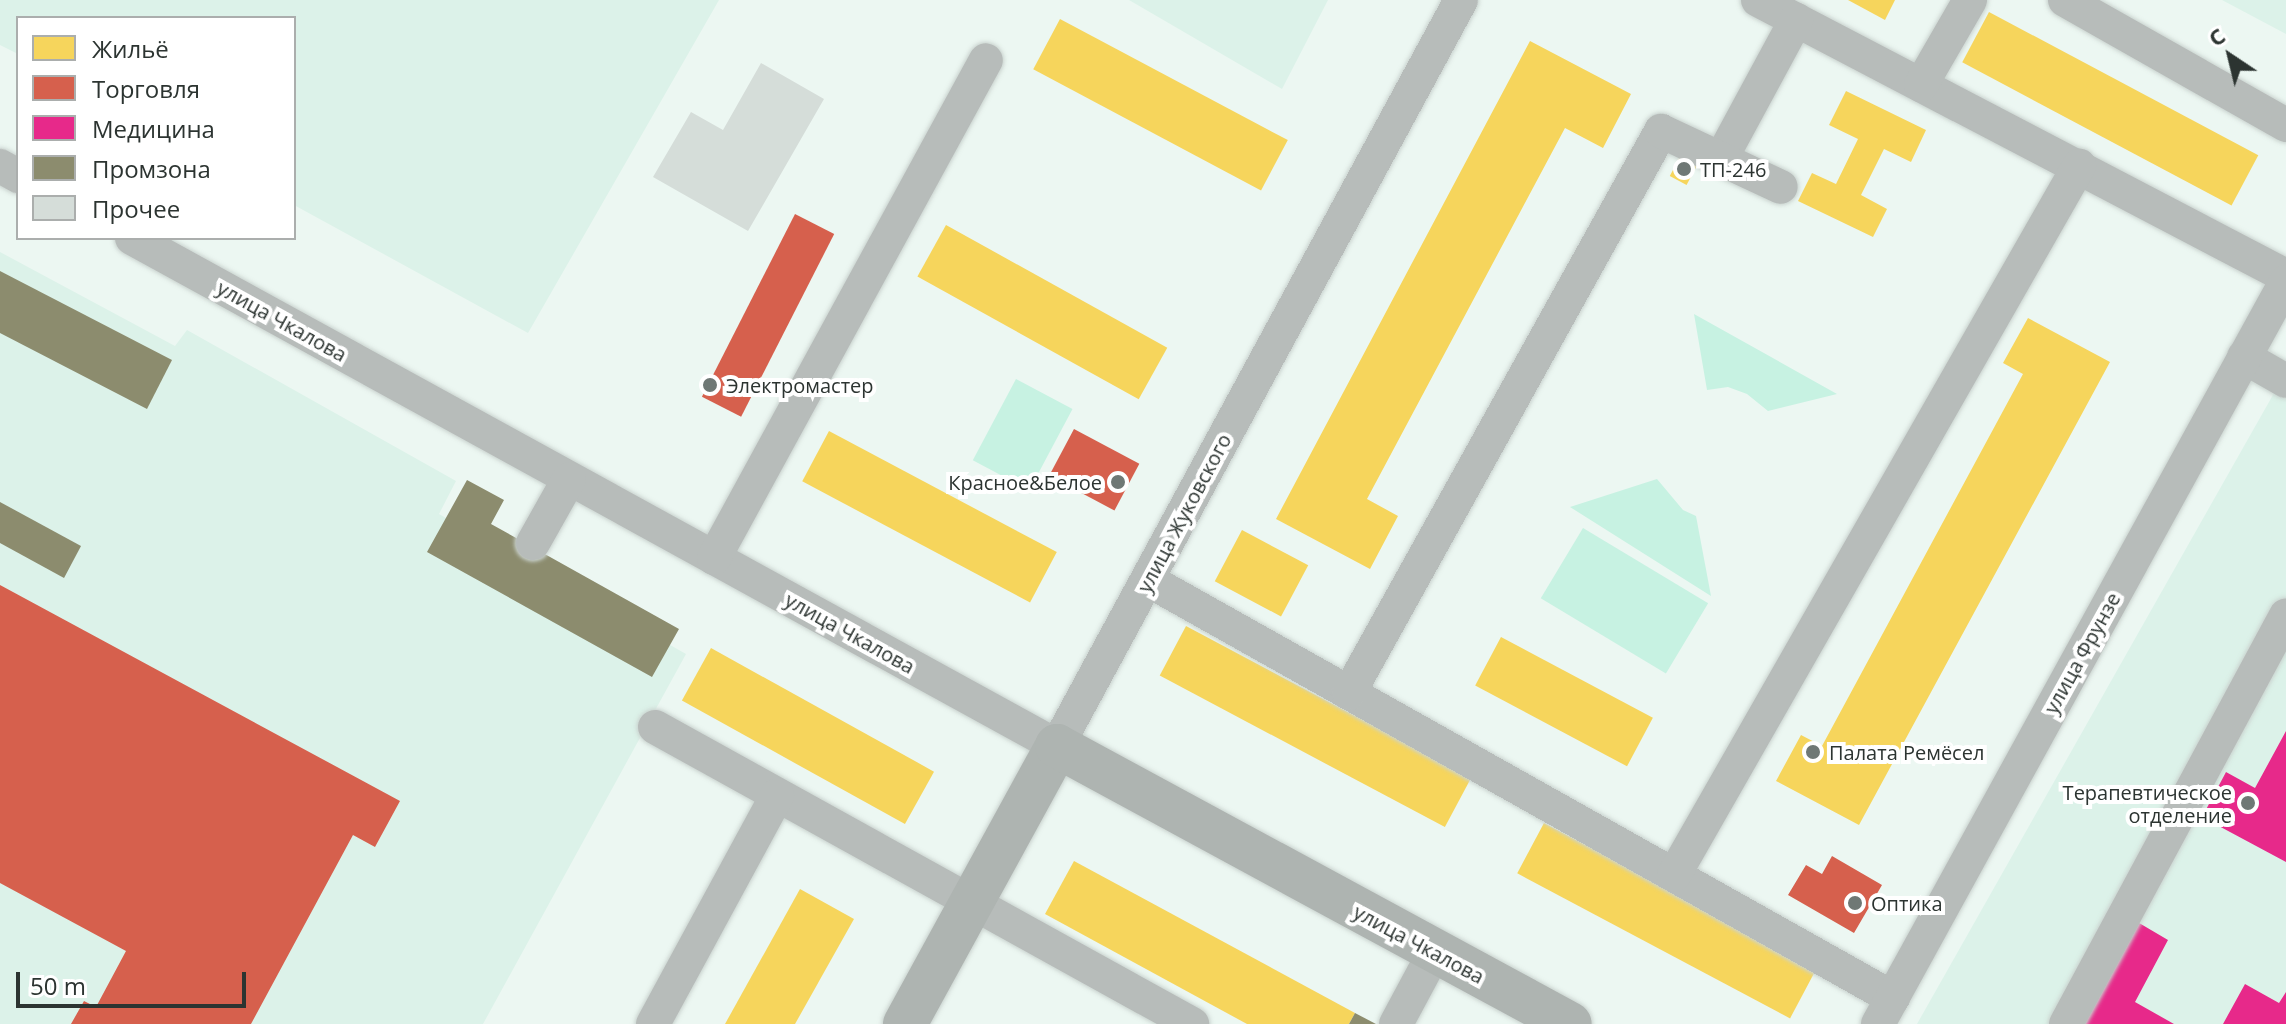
<!DOCTYPE html>
<html>
<head>
<meta charset="utf-8">
<style>
  body { margin:0 }
  #map { position:relative; width:2286px; height:1024px; overflow:hidden; background:#ecf7f2; font-family:"Open Sans",sans-serif }
  div>[style] { position:absolute }
  .built>* { inset:0; background:#dcf2e9 }
  .green>* { inset:0; background:#c7f2e2; transform-origin:0 0 }
  .homes>* { inset:0; background:#f6d55c; transform-origin:0 0 }
  .shops>* { inset:0; background:#d6604d; transform-origin:0 0 }
  .health>* { inset:0; background:#e7298a }
  .industry>* { inset:0; background:#8c8c6e }
  .building>* { inset:0; background:#d5ddd9 }
  .roads { filter:drop-shadow(0 0 2px #cad3cf) drop-shadow(0 0 2px #cad3cf) }
  .minor>* { height:34px; margin:-17px; padding:0 17px; transform-origin:17px; border-radius:17px; background:#b7bcba }
  .major>* { height:44px; margin:-22px; padding:0 22px; transform-origin:22px; border-radius:22px; background:#aeb4b1 }
  .dots>* { width:22px; height:22px; translate:-50% -50%; box-sizing:border-box; border:4px solid #fff; border-radius:50% }
  span { translate:-50% -50%; white-space:nowrap; text-align:center; line-height:1.15; -webkit-text-stroke:8px #fff; paint-order:stroke }
  .poi-label { font-size:20px; color:#2c3431 }
  .left { translate:0 -50%; text-align:left }
  .right { translate:-100% -50%; text-align:right }
  .street-label { font-size:20px; color:#2c3431 }
  .legend { position:absolute; left:16px; top:16px; width:280px; height:224px; box-sizing:border-box; background:#fff; border:2px solid #abaead; margin:0; padding:10px 14px; list-style:none; font-size:24px; color:#2c3431 }
  .legend li { display:flex; align-items:center; gap:16px; height:40px }
  .legend b { width:40px; border:2px solid #abaead }
  .north { position:absolute; left:2190px; top:16px; width:80px; height:80px; -webkit-text-stroke:6px #fff; paint-order:stroke; rotate:325deg; font-size:22px; font-weight:700; line-height:32px; text-align:center; color:#2c3431 }
  .north::after { content:''; display:block; margin:auto; width:28px; height:36px; background:#2c3431; clip-path:polygon(50% 0,100% 100%,50% 72%,0 100%) }
  .scale { position:absolute; left:16px; top:972px; width:230px; height:36px; box-sizing:border-box; border:4px solid #2c3431; border-top:0; padding-left:10px; font-size:24px; line-height:28px; white-space:nowrap; color:#2c3431; -webkit-text-stroke:6px #fff; paint-order:stroke }
</style>
</head>
<body>
<div id="map">
  <div class="built">
    <div style="clip-path:polygon(0 0,719px 0,528px 333px,294px 205px,294px 18px,18px 18px,18px 54px,0 45px)"></div>
    <div style="clip-path:polygon(1129px 0,1328px 0,1282px 89px)"></div>
    <div style="clip-path:polygon(2222px 0,2286px 0,2286px 34px)"></div>
    <div style="clip-path:polygon(0 252px,175px 346px,187px 330px,456px 481px,439px 514px,686px 654px,483px 1024px,0 1024px)"></div>
    <div style="clip-path:polygon(2286px 373px,2286px 1024px,1917px 1024px,2282px 379px)"></div>
  </div>
  <div class="green">
    <div style="clip-path:polygon(1694px 314px,1837px 394px,1768px 411px,1747px 394px,1728px 387px,1707px 390px)"></div>
    <div style="left:1016px;top:379px;width:64px;height:92px;rotate:28deg"></div>
    <div style="clip-path:polygon(1657px 479px,1683px 510px,1696px 516px,1711px 596px,1570px 507px)"></div>
    <div style="left:1583px;top:528px;width:146px;height:82px;rotate:31deg"></div>
  </div>
  <div class="homes">
    <div style="clip-path:polygon(1848px 0,1895px 0,1885px 20px)"></div>
    <div style="left:1989px;top:12px;width:305px;height:57px;rotate:28deg"></div>
    <div style="left:1060px;top:19px;width:258px;height:57px;rotate:28deg"></div>
    <div style="clip-path:polygon(1530px 41px,1631px 94px,1603px 148px,1565px 128px,1367px 499px,1398px 516px,1370px 569px,1276px 519px)"></div>
    <div style="clip-path:polygon(1846px 91px,1926px 130px,1911px 162px,1884px 149px,1861px 195px,1887px 209px,1873px 237px,1798px 201px,1812px 173px,1836px 184px,1858px 139px,1829px 125px)"></div>
    <div style="left:1682px;top:153px;width:19px;height:26px;rotate:28deg"></div>
    <div style="left:946px;top:225px;width:253px;height:59px;rotate:29deg"></div>
    <div style="clip-path:polygon(2028px 318px,2110px 362px,1859px 825px,1776px 781px,1801px 735px,1822px 746px,2023px 374px,2003px 363px)"></div>
    <div style="left:829px;top:431px;width:258px;height:57px;rotate:28deg"></div>
    <div style="left:1242px;top:530px;width:75px;height:58px;rotate:28deg"></div>
    <div style="left:1186px;top:626px;width:323px;height:56px;rotate:28deg"></div>
    <div style="left:1501px;top:637px;width:172px;height:55px;rotate:28deg"></div>
    <div style="left:711px;top:648px;width:255px;height:60px;rotate:29deg"></div>
    <div style="left:1544px;top:823px;width:309px;height:57px;rotate:28deg"></div>
    <div style="clip-path:polygon(1074px 861px,1355px 1013px,1349px 1024px,1247px 1024px,1045px 914px)"></div>
    <div style="clip-path:polygon(800px 889px,854px 919px,795px 1024px,725px 1024px)"></div>
  </div>
  <div class="shops">
    <div style="left:795px;top:214px;width:44px;height:205px;rotate:27deg"></div>
    <div style="left:1074px;top:429px;width:74px;height:53px;rotate:28deg"></div>
    <div style="clip-path:polygon(0 585px,400px 801px,375px 847px,353px 835px,251px 1024px,71px 1024px,84px 1001px,96px 1007px,126px 951px,0 883px)"></div>
    <div style="clip-path:polygon(1832px 856px,1882px 885px,1854px 933px,1788px 895px,1806px 865px,1822px 874px)"></div>
  </div>
  <div class="health">
    <div style="clip-path:polygon(2286px 731px,2286px 862px,2202px 817px,2226px 772px,2255px 788px)"></div>
    <div style="clip-path:polygon(2134px 920px,2168px 940px,2135px 1002px,2174px 1024px,2077px 1024px)"></div>
    <div style="clip-path:polygon(2245px 984px,2279px 1003px,2286px 992px,2286px 1024px,2223px 1024px)"></div>
  </div>
  <div class="industry">
    <div style="clip-path:polygon(0 271px,172px 360px,147px 409px,0 333px)"></div>
    <div style="clip-path:polygon(467px 480px,504px 500px,491px 524px,679px 629px,652px 677px,427px 552px)"></div>
    <div style="clip-path:polygon(0 502px,81px 546px,64px 578px,0 543px)"></div>
    <div style="clip-path:polygon(1355px 1013px,1376px 1024px,1349px 1024px)"></div>
  </div>
  <div class="building">
    <div style="clip-path:polygon(761px 63px,824px 99px,748px 231px,653px 177px,691px 112px,723px 130px)"></div>
  </div>
  <div class="roads">
    <div class="minor">
      <div style="left:1758px;top:0;width:596px;rotate:27.6deg"></div>
      <div style="left:2065px;top:0;width:254px;rotate:29.5deg"></div>
      <div style="left:1921px;top:85px;width:98px;rotate:-60deg"></div>
      <div style="left:1722px;top:157px;width:156px;rotate:-61.6deg"></div>
      <div style="left:0;top:166px;width:21px;rotate:29deg"></div>
      <div style="left:132px;top:238px;width:1055px;rotate:28.78deg"></div>
      <div style="left:1057px;top:746px;width:848px;rotate:-61.56deg"></div>
      <div style="left:2244px;top:357px;width:48px;rotate:29.7deg"></div>
      <div style="left:533px;top:543px;width:73px;rotate:-60.6deg"></div>
      <div style="left:714px;top:558px;width:567px;rotate:-61.36deg"></div>
      <div style="left:1148px;top:580px;width:854px;rotate:29.3deg"></div>
      <div style="left:1349px;top:693px;width:643px;rotate:-60.96deg"></div>
      <div style="left:1661px;top:131px;width:132px;rotate:25deg"></div>
      <div style="left:655px;top:727px;width:614px;rotate:28.95deg"></div>
      <div style="left:1674px;top:875px;width:817px;rotate:-60.26deg"></div>
      <div style="left:653px;top:1024px;width:260px;rotate:-61.5deg"></div>
      <div style="left:1396px;top:1024px;width:81px;rotate:-61.8deg"></div>
      <div style="left:1878px;top:1024px;width:847px;rotate:-61.2deg"></div>
      <div style="left:2066px;top:1024px;width:464px;rotate:-61.7deg"></div>
    </div>
    <div class="major">
      <div style="left:905px;top:1024px;width:317px;rotate:-61.3deg"></div>
      <div style="left:1057px;top:746px;width:583px;rotate:28.45deg"></div>
    </div>
  </div>
  <div class="dots">
    <div style="left:1684px;top:169px;background:#6f7875"></div>
    <div style="left:710px;top:385px;background:#6f7875"></div>
    <div style="left:1118px;top:482px;background:#6f7875"></div>
    <div style="left:1813px;top:752px;background:#6f7875"></div>
    <div style="left:2248px;top:803px;background:#6f7875"></div>
    <div style="left:1855px;top:903px;background:#6f7875"></div>
  </div>
  <div class="poi-label">
    <span class="left" style="left:1700px;top:169px">ТП-246</span>
    <span class="left" style="left:726px;top:385px">Электромастер</span>
    <span class="right" style="left:1102px;top:482px">Красное&amp;Белое</span>
    <span class="left" style="left:1829px;top:752px">Палата Ремёсел</span>
    <span class="right" style="left:2232px;top:804px">Терапевтическое<br>отделение</span>
    <span class="left" style="left:1871px;top:903px">Оптика</span>
  </div>
  <div class="street-label">
    <span style="left:282px;top:321px;rotate:29deg">улица Чкалова</span>
    <span style="left:1184px;top:513px;rotate:-62deg">улица Жуковского</span>
    <span style="left:850px;top:633px;rotate:29deg">улица Чкалова</span>
    <span style="left:2082px;top:653px;rotate:-61deg">улица Фрунзе</span>
    <span style="left:1419px;top:944px;rotate:28deg">улица Чкалова</span>
  </div>
  <ul class="legend">
  <li><b style="height:22px;background:#f6d55c"></b>Жильё</li>
  <li><b style="height:22px;background:#d6604d"></b>Торговля</li>
  <li><b style="height:22px;background:#e7298a"></b>Медицина</li>
  <li><b style="height:22px;background:#8c8c6e"></b>Промзона</li>
  <li><b style="height:22px;background:#d5ddd9"></b>Прочее</li>
  </ul>
  <div class="north">С</div>
  <div class="scale">50 m</div>
</div>
</body>
</html>
